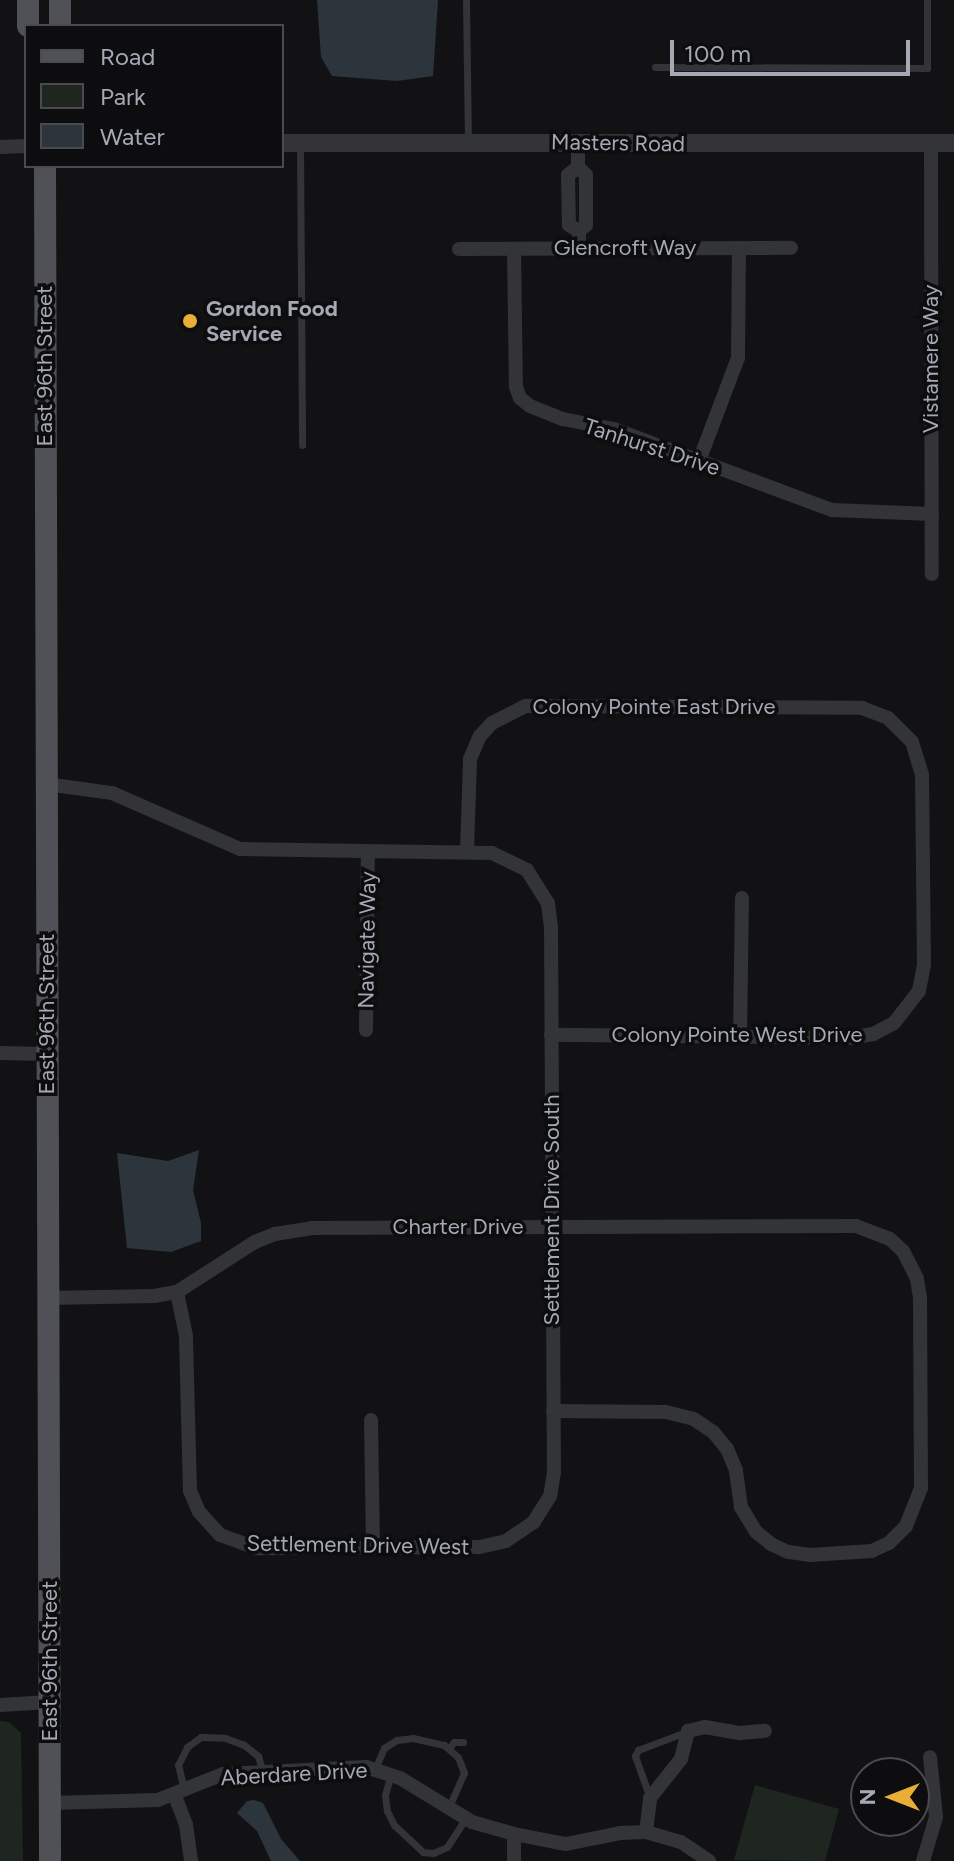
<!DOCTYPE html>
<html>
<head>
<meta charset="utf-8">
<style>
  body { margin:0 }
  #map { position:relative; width:954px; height:1861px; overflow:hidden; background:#121214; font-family:Figtree,sans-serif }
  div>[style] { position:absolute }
  .green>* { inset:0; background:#1f2620 }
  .water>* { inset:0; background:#2c353c }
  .service>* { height:7px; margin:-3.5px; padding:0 3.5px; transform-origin:3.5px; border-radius:3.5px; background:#333438 }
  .minor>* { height:14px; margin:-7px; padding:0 7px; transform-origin:7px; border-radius:7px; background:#333438 }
  .tertiary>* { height:18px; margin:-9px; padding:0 9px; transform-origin:9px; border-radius:9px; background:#333438 }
  .primary>* { height:22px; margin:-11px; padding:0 11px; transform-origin:11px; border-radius:11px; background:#505157 }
  .dots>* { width:22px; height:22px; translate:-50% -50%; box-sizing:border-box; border:4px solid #0d0d0f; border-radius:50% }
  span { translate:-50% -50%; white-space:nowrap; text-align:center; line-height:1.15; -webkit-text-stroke:7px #0d0d0f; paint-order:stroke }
  .street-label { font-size:22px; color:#a4a9b4 }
  .poi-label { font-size:22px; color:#a4a9b4; font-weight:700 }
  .left { translate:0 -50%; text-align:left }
  .legend { position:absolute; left:24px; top:24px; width:260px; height:144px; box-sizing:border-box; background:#0d0d0f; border:2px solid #494b51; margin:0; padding:10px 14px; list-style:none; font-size:24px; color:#a4a9b4 }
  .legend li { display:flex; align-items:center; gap:16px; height:40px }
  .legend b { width:40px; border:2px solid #494b51 }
  .north { position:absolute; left:850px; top:1757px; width:80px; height:80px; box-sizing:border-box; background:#0d0d0f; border:2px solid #494b51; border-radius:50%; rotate:270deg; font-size:22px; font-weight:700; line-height:32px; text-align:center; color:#a4a9b4 }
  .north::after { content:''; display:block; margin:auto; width:28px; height:36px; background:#e9ae35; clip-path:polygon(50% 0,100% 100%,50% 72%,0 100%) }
  .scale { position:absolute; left:670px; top:40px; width:240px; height:36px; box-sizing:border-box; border:4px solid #a4a9b4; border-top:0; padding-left:10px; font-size:24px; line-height:28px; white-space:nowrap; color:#a4a9b4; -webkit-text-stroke:6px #0d0d0f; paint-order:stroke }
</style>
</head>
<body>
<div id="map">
  <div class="green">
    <div style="clip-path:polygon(0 1721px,9px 1722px,21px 1733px,23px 1861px,0 1861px)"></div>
    <div style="clip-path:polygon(755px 1785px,839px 1809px,825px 1861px,734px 1860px)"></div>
  </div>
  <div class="water">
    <div style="clip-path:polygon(317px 0,438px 0,433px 76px,397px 81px,332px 76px,321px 57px)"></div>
    <div style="clip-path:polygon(199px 1150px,193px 1190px,201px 1223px,201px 1241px,171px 1252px,127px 1248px,117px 1153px,168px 1161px)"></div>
    <div style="clip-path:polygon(254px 1800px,263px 1803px,281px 1839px,300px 1861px,271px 1861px,257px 1831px,237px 1813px,247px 1801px)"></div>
  </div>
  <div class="service">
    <div style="left:466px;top:0;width:140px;rotate:89.2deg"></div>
    <div style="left:655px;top:67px;width:272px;rotate:0.2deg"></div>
    <div style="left:927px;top:68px;width:68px;rotate:-90deg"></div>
    <div style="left:300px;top:145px;width:300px;rotate:89.6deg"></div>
    <div style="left:449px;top:1748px;width:8px;rotate:-50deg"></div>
    <div style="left:454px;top:1742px;width:9px"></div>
    <div style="left:375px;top:1769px;width:23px;rotate:-67deg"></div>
    <div style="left:384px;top:1748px;width:15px;rotate:-32deg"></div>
    <div style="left:397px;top:1740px;width:16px;rotate:-7deg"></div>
    <div style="left:413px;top:1738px;width:32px;rotate:13deg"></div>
    <div style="left:444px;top:1745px;width:18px;rotate:41deg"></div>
    <div style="left:458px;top:1757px;width:17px;rotate:69deg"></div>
    <div style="left:464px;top:1773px;width:39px;rotate:114deg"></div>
    <div style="left:391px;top:1773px;width:23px;rotate:105deg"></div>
    <div style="left:385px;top:1795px;width:16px;rotate:83deg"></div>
    <div style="left:387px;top:1811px;width:16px;rotate:63deg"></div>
    <div style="left:394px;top:1825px;width:40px;rotate:43deg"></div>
    <div style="left:423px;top:1852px;width:10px;rotate:6deg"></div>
    <div style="left:433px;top:1853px;width:15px;rotate:-23deg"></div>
    <div style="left:447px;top:1847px;width:33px;rotate:-57deg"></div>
    <div style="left:184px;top:1790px;width:26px;rotate:-103deg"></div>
    <div style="left:178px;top:1765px;width:20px;rotate:-63deg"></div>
    <div style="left:187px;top:1747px;width:17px;rotate:-36deg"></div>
    <div style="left:201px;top:1737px;width:24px;rotate:2deg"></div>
    <div style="left:225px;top:1738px;width:20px;rotate:20deg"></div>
    <div style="left:244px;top:1745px;width:18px;rotate:38deg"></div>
    <div style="left:258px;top:1756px;width:17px;rotate:73deg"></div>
    <div style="left:650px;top:1798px;width:45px;rotate:-109.7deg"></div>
    <div style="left:635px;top:1756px;width:7px;rotate:-63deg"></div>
    <div style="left:638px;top:1750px;width:51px;rotate:-20.6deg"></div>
  </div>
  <div class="minor">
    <div style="left:578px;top:143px;width:24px;rotate:90deg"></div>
    <div style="left:578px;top:167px;width:11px;rotate:45deg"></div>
    <div style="left:586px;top:175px;width:50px;rotate:90deg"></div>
    <div style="left:586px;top:225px;width:9px;rotate:139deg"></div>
    <div style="left:579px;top:231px;width:17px;rotate:90deg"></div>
    <div style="left:931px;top:143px;width:431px;rotate:89.9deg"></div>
    <div style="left:0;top:147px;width:26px;rotate:-2deg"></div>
    <div style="left:578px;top:167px;width:13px;rotate:141deg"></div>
    <div style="left:568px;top:175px;width:50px;rotate:88.9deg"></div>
    <div style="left:569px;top:225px;width:12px;rotate:31deg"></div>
    <div style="left:459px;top:249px;width:332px;rotate:-0.2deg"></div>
    <div style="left:514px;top:249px;width:138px;rotate:89.2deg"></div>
    <div style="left:516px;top:387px;width:12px;rotate:70deg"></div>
    <div style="left:520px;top:398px;width:13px;rotate:39deg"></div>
    <div style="left:530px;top:406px;width:35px;rotate:22deg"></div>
    <div style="left:563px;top:419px;width:52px;rotate:11.1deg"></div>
    <div style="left:614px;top:429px;width:233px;rotate:20.4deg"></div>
    <div style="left:832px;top:510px;width:100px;rotate:2.3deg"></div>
    <div style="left:699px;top:461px;width:110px;rotate:-69.3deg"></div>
    <div style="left:738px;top:358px;width:110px;rotate:-89.5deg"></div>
    <div style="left:46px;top:784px;width:67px;rotate:7.8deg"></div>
    <div style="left:112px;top:793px;width:140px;rotate:23.6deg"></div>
    <div style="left:240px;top:849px;width:252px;rotate:0.9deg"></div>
    <div style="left:492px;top:853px;width:39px;rotate:26deg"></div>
    <div style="left:527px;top:870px;width:39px;rotate:58deg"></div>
    <div style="left:548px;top:903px;width:23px;rotate:83deg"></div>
    <div style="left:551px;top:926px;width:546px;rotate:89.69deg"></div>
    <div style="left:554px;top:1472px;width:24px;rotate:99deg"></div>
    <div style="left:550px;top:1496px;width:31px;rotate:122deg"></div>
    <div style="left:534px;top:1522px;width:34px;rotate:146deg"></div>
    <div style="left:506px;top:1541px;width:28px;rotate:167deg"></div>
    <div style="left:479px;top:1547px;width:223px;rotate:179.7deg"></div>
    <div style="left:256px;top:1548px;width:38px;rotate:-160deg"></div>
    <div style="left:220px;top:1535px;width:31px;rotate:-132deg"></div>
    <div style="left:199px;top:1512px;width:23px;rotate:-113deg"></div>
    <div style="left:190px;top:1491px;width:155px;rotate:-91.5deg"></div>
    <div style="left:186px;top:1336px;width:45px;rotate:-101.6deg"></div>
    <div style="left:467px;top:851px;width:92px;rotate:-88.1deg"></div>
    <div style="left:470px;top:759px;width:25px;rotate:-67deg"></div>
    <div style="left:480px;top:736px;width:18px;rotate:-47deg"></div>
    <div style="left:492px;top:723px;width:38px;rotate:-27deg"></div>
    <div style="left:526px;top:706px;width:336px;rotate:0.3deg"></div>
    <div style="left:862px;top:708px;width:28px;rotate:21deg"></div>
    <div style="left:888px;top:718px;width:34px;rotate:45deg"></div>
    <div style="left:912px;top:742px;width:34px;rotate:73deg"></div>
    <div style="left:922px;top:774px;width:191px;rotate:89.4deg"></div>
    <div style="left:924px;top:965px;width:26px;rotate:101deg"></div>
    <div style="left:919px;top:991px;width:41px;rotate:128deg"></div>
    <div style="left:894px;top:1023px;width:24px;rotate:152deg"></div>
    <div style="left:873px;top:1034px;width:23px;rotate:170deg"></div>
    <div style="left:850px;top:1038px;width:299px;rotate:-179.4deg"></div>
    <div style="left:366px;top:1030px;width:179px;rotate:-89.4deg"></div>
    <div style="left:740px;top:1037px;width:139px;rotate:-89.2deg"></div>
    <div style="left:0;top:1053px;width:47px;rotate:1.2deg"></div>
    <div style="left:47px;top:1298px;width:107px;rotate:-1.1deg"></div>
    <div style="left:154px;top:1296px;width:23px;rotate:-10deg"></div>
    <div style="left:177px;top:1292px;width:93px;rotate:-32.7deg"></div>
    <div style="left:255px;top:1242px;width:22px;rotate:-22deg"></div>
    <div style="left:275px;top:1234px;width:36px;rotate:-9deg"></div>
    <div style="left:311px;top:1228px;width:545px;rotate:-0.21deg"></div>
    <div style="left:856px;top:1226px;width:36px;rotate:21deg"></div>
    <div style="left:890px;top:1239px;width:18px;rotate:43deg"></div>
    <div style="left:903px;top:1251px;width:31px;rotate:63deg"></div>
    <div style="left:917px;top:1279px;width:18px;rotate:81deg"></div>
    <div style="left:920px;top:1297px;width:191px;rotate:89.7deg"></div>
    <div style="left:921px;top:1488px;width:41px;rotate:111.5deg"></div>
    <div style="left:906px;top:1526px;width:24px;rotate:135deg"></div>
    <div style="left:889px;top:1543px;width:19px;rotate:155deg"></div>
    <div style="left:872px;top:1551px;width:62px;rotate:176.3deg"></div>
    <div style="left:810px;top:1555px;width:22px;rotate:-172deg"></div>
    <div style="left:788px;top:1552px;width:19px;rotate:-155deg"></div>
    <div style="left:771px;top:1544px;width:19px;rotate:-141deg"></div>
    <div style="left:756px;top:1532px;width:29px;rotate:-121deg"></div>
    <div style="left:741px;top:1507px;width:37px;rotate:-98deg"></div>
    <div style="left:736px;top:1470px;width:23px;rotate:-113deg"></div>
    <div style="left:727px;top:1449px;width:22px;rotate:-129deg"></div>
    <div style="left:713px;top:1432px;width:23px;rotate:-146deg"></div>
    <div style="left:694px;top:1419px;width:30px;rotate:-166deg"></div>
    <div style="left:665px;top:1412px;width:112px;rotate:-179.5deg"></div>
    <div style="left:371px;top:1420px;width:127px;rotate:89.1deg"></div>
    <div style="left:0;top:1705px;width:50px;rotate:-3.4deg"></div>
    <div style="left:175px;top:1796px;width:31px;rotate:69deg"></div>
    <div style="left:186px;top:1825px;width:36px;rotate:82deg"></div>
    <div style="left:51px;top:1803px;width:107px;rotate:-1.6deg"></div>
    <div style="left:158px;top:1800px;width:70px;rotate:-21.8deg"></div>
    <div style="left:223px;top:1774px;width:143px;rotate:-2.8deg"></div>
    <div style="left:366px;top:1767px;width:36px;rotate:18deg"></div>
    <div style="left:400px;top:1778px;width:84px;rotate:31.4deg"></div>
    <div style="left:472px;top:1822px;width:44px;rotate:15.9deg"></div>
    <div style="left:514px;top:1834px;width:53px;rotate:10.9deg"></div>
    <div style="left:566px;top:1844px;width:55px;rotate:-11.5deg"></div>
    <div style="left:620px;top:1833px;width:26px;rotate:-2deg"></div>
    <div style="left:646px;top:1832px;width:36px;rotate:16deg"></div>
    <div style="left:681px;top:1842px;width:34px;rotate:34deg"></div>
    <div style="left:646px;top:1832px;width:34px;rotate:-83deg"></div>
    <div style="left:650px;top:1798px;width:50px;rotate:-51.5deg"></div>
    <div style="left:681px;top:1759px;width:29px;rotate:-76deg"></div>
    <div style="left:688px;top:1731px;width:17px;rotate:-13deg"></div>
    <div style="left:705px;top:1727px;width:36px;rotate:10deg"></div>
    <div style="left:740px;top:1733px;width:25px;rotate:-5deg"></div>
    <div style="left:514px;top:1834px;width:27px;rotate:90deg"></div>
    <div style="left:923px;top:1861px;width:46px;rotate:-73.5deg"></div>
    <div style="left:936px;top:1817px;width:60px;rotate:-95.7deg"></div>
  </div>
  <div class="tertiary">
    <div style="left:282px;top:143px;width:672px"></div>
  </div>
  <div class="primary">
    <div style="left:28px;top:0;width:26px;rotate:90deg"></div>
    <div style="left:60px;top:0;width:26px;rotate:90deg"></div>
    <div style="left:45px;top:166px;width:1695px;rotate:89.83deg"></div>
  </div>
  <div class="dots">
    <div style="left:190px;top:321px;background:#e9ae35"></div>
  </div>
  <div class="street-label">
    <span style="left:618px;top:143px;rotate:1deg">Masters Road</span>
    <span style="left:625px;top:248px">Glencroft Way</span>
    <span style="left:931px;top:359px;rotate:-90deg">Vistamere Way</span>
    <span style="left:45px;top:366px;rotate:-90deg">East 96th Street</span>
    <span style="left:652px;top:447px;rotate:18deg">Tanhurst Drive</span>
    <span style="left:654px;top:707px">Colony Pointe East Drive</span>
    <span style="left:367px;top:940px;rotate:-89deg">Navigate Way</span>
    <span style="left:47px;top:1014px;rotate:-90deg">East 96th Street</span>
    <span style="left:737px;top:1035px">Colony Pointe West Drive</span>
    <span style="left:552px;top:1210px;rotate:-90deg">Settlement Drive South</span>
    <span style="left:458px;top:1227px">Charter Drive</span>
    <span style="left:358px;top:1545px;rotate:1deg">Settlement Drive West</span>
    <span style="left:50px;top:1661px;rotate:-90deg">East 96th Street</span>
    <span style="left:294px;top:1774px;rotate:-3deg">Aberdare Drive</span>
  </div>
  <div class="poi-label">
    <span class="left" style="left:206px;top:321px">Gordon Food<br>Service</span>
  </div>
  <ul class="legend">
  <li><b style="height:10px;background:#505157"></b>Road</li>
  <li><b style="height:22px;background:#1f2620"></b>Park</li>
  <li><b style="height:22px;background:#2c353c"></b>Water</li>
  </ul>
  <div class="north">N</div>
  <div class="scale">100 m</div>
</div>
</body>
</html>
